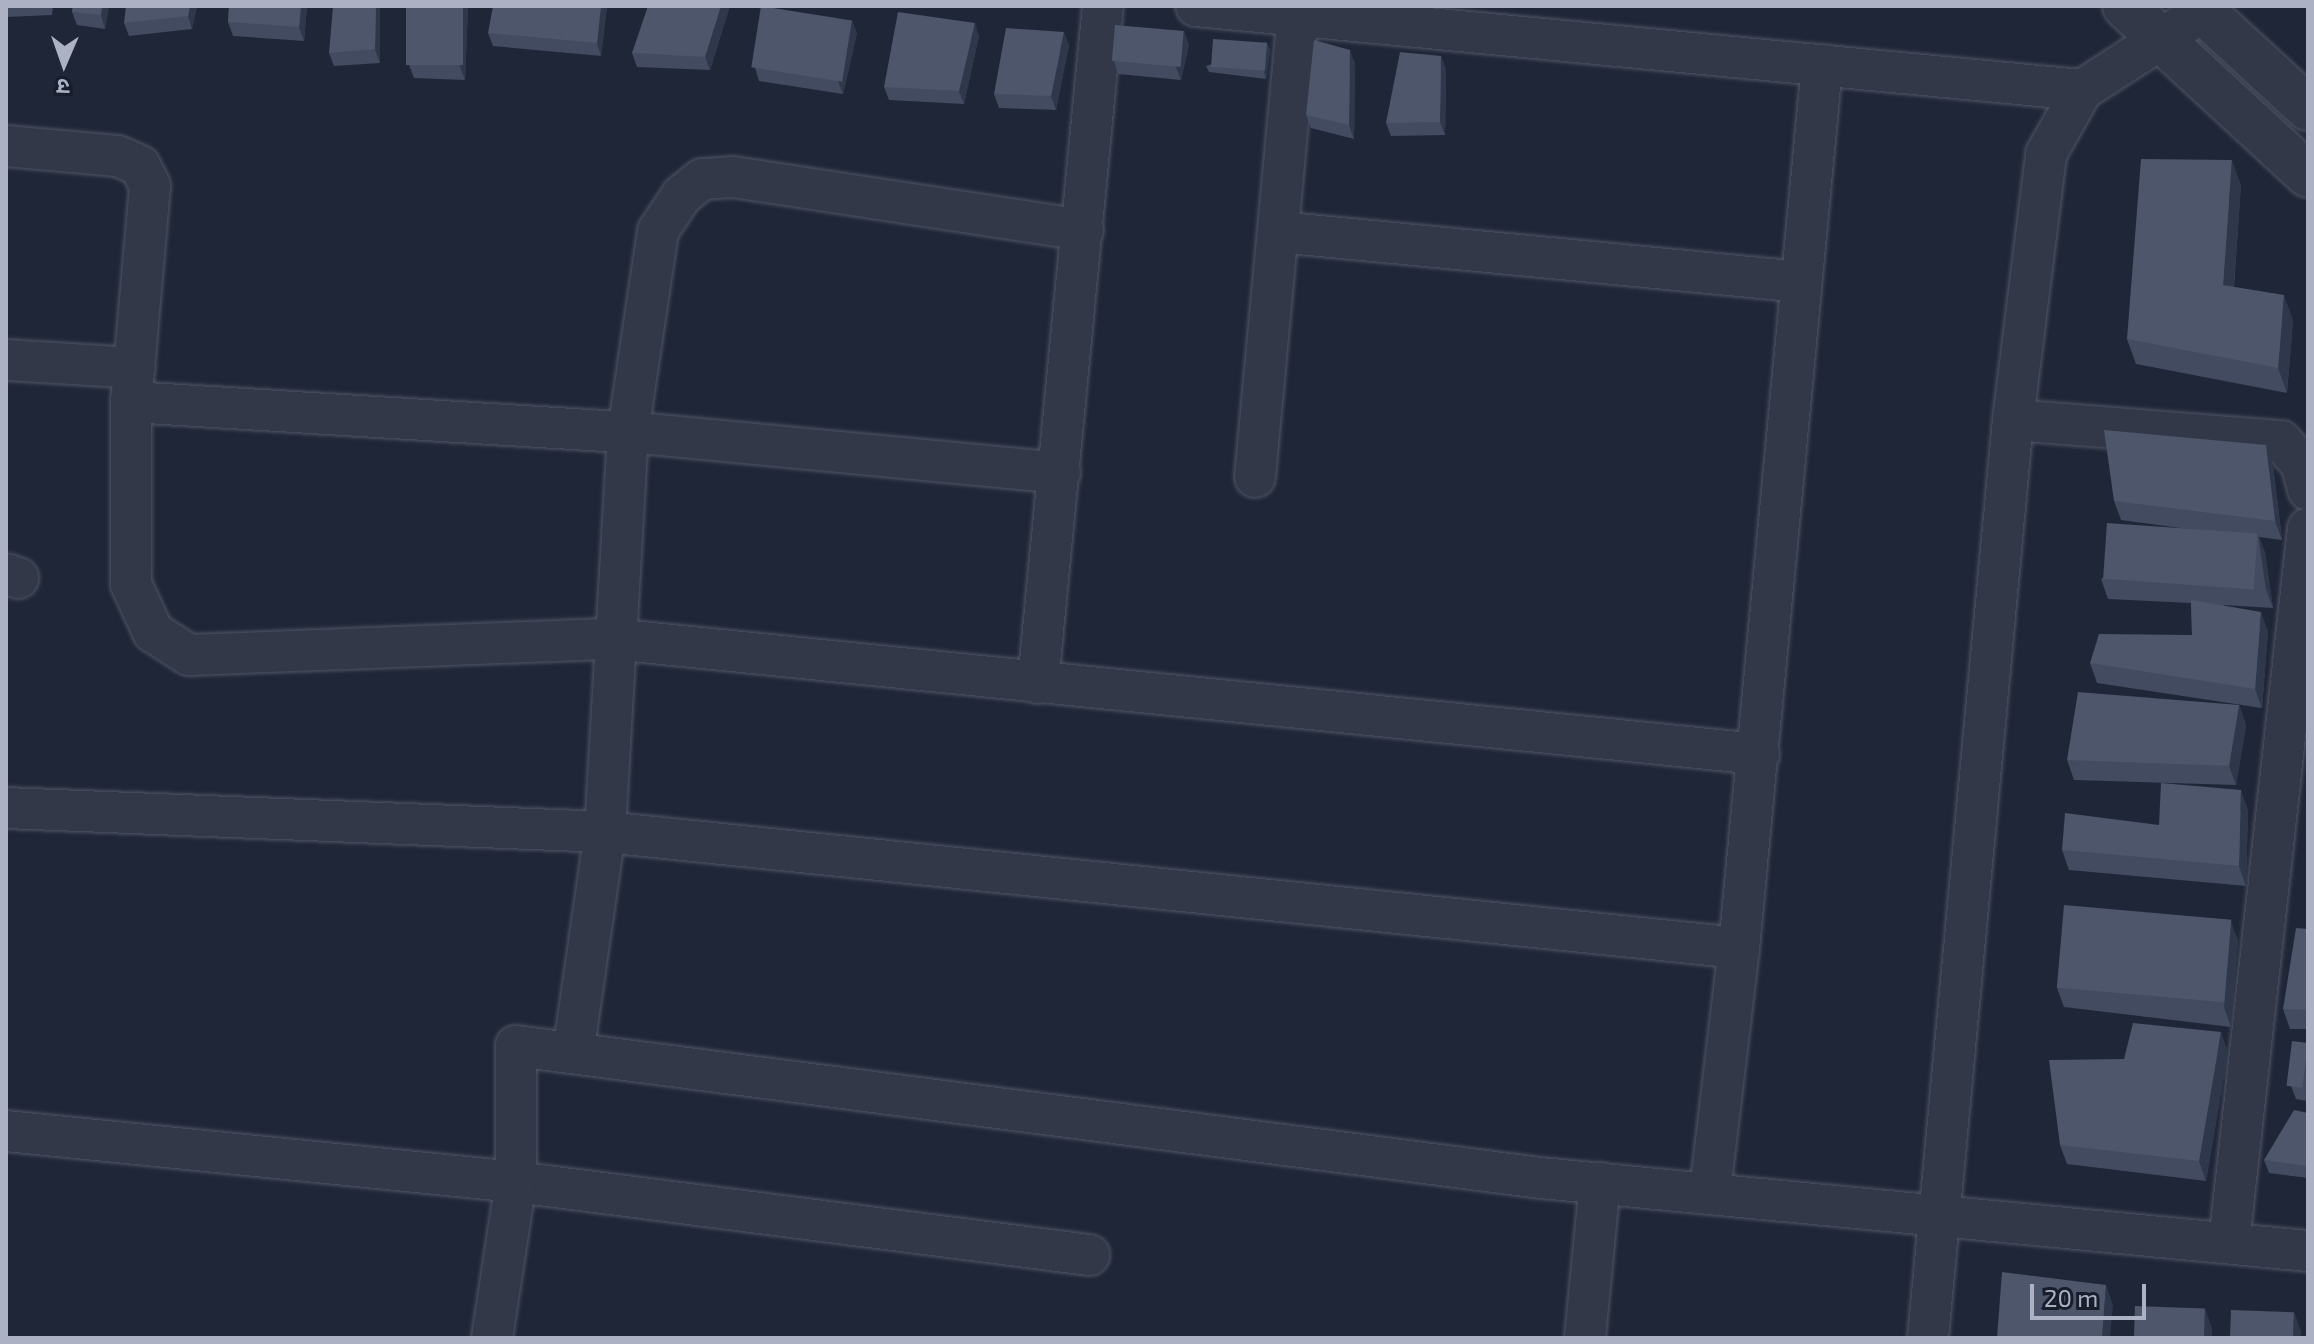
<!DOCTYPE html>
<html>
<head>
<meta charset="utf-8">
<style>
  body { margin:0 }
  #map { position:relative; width:2314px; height:1344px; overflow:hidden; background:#1f2637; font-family:"Exo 2","Noto Sans Devanagari",sans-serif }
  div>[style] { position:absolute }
  .roads { filter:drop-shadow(0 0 2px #505565) drop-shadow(0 0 2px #505565) }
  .minor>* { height:40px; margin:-20px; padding:0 20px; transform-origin:20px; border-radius:20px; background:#323847 }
  .tertiary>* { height:44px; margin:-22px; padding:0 22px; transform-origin:22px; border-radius:22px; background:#323847 }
  .wall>* { inset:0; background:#424b5f }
  .shaded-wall>* { inset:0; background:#2f374a }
  .building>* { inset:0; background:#4d566a; transform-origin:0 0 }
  span { translate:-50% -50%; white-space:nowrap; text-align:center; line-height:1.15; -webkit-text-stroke:6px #181d2c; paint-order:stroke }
  .frame { position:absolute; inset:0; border:8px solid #acb2c4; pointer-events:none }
  .north { position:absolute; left:24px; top:24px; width:80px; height:80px; -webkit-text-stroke:6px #181d2c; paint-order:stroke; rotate:182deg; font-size:22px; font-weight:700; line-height:32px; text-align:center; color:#acb2c4 }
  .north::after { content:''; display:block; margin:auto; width:28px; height:36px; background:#acb2c4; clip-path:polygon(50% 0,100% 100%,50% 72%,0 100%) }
  .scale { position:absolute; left:2030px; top:1284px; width:116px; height:36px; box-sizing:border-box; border:4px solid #acb2c4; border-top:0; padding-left:10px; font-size:24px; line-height:28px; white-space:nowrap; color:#acb2c4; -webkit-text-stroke:6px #181d2c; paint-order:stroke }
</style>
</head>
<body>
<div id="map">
  <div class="roads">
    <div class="minor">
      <div style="left:1196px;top:6px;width:890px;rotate:5.42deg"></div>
      <div style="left:6px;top:146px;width:112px;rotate:5.1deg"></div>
      <div style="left:118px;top:156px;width:24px;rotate:24deg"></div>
      <div style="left:140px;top:166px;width:22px;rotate:63deg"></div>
      <div style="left:150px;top:186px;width:217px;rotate:95deg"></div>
      <div style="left:131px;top:402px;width:182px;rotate:90deg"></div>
      <div style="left:131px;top:584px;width:53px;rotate:65.4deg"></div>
      <div style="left:153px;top:632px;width:43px;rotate:32.6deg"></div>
      <div style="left:189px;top:655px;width:423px;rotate:-2.2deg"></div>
      <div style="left:612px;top:639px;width:1153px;rotate:5.73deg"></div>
      <div style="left:1083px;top:230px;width:354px;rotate:-171.4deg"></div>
      <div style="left:733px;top:177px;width:31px;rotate:176deg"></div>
      <div style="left:702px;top:179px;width:26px;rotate:141deg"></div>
      <div style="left:682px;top:195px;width:43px;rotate:123.7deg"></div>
      <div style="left:658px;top:231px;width:203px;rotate:98.5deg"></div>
      <div style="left:628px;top:432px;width:401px;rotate:93.3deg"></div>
      <div style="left:605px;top:832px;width:1140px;rotate:5.84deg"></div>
      <div style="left:1739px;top:948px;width:247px;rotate:96.8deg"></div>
      <div style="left:1278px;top:232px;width:526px;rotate:5.45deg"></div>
      <div style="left:6px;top:360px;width:129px;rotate:3.5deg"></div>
      <div style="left:131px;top:402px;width:498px;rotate:3.5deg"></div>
      <div style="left:628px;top:432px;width:434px;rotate:5.4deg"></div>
      <div style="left:2013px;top:420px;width:269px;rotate:4.5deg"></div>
      <div style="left:2281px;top:441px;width:30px;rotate:48deg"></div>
      <div style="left:2301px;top:463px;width:28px;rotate:75deg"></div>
      <div style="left:1255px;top:477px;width:462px;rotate:-84.7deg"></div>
      <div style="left:6px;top:574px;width:13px;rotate:18deg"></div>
      <div style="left:1038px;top:683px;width:680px;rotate:-84.52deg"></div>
      <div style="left:6px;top:808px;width:599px;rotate:2.29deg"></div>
      <div style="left:605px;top:832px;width:223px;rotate:98.2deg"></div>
      <div style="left:1739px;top:948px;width:887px;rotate:-84.63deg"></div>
      <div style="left:6px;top:1131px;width:513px;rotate:5.71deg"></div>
      <div style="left:516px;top:1182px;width:578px;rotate:7.26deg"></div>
      <div style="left:2229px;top:1243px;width:719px;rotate:-83.69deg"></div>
      <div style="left:492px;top:1338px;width:158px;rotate:-81.3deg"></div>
      <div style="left:516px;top:1182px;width:136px;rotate:-90deg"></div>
      <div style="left:516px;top:1046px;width:1033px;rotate:7.34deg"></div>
      <div style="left:1541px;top:1178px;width:770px;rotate:5.44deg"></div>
      <div style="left:1585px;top:1338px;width:156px;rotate:-84.5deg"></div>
      <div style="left:1928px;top:1338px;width:922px;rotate:-84.71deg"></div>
      <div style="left:2013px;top:420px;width:268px;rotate:-82.9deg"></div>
      <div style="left:2046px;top:154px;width:73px;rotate:-60.6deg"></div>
      <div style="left:2082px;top:90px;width:144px;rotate:-32.8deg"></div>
    </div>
    <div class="tertiary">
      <div style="left:2125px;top:6px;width:249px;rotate:42.7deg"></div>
      <div style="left:2197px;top:6px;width:151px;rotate:42.6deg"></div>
    </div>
  </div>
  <div class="wall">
    <div style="clip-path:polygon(6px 6px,53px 6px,52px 15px,6px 17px)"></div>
    <div style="clip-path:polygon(73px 6px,109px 6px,105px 29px,77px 25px,72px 12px)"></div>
    <div style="clip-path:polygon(197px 6px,192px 29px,129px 36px,124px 23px)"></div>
    <div style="clip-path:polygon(229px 6px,307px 6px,304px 41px,233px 36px,228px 22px)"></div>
    <div style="clip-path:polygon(380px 6px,380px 63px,334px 66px,329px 53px)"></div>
    <div style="clip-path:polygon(468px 6px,465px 80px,414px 78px,409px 65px)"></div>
    <div style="clip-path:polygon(607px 6px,601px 56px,493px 46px,488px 33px)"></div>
    <div style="clip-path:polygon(730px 6px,710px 70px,637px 67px,632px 53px)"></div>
    <div style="clip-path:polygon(857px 33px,843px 94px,759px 81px,755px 68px)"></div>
    <div style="clip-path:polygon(979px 36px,964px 104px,889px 100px,884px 87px)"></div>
    <div style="clip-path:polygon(1267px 43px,1270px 50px,1266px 79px,1209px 72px,1206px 66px)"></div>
    <div style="clip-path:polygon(1189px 44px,1181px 80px,1118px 74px,1114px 61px)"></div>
    <div style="clip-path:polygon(1069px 45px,1056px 110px,999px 108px,994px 94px)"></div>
    <div style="clip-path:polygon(1441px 56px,1446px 70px,1445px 135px,1391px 136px,1386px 123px)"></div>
    <div style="clip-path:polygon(1355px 63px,1354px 139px,1311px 128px,1306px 115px)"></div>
    <div style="clip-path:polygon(2241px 185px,2234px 287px,2293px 320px,2287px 393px,2136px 364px,2127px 339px)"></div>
    <div style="clip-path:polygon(2273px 465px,2282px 540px,2259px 537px,2265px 553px,2273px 608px,2223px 605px,2268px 631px,2262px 708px,2097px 683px,2090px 663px,2192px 635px,2191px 603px,2108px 599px,2101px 579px,2188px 529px,2121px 520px,2114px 501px)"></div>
    <div style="clip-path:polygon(2239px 705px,2246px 725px,2236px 785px,2074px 780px,2067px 760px)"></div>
    <div style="clip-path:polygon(2248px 810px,2246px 886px,2069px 870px,2062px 850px,2159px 825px)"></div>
    <div style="clip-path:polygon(2308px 929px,2308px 1029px,2290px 1029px,2283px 1009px)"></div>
    <div style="clip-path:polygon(2238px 940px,2231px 1027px,2064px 1007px,2057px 988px)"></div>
    <div style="clip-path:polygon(2308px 1043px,2308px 1101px,2296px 1099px,2291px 1086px)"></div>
    <div style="clip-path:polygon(2228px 1052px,2206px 1181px,2067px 1164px,2060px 1145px,2124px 1059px)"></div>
    <div style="clip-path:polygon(2308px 1113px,2308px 1178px,2269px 1173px,2264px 1160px)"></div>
  </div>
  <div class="shaded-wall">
    <div style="clip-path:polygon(102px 6px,109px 6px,105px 29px,101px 15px)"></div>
    <div style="clip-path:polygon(190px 6px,197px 6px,192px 29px,188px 16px)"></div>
    <div style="clip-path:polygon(301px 6px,307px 6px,304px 41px,299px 27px)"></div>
    <div style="clip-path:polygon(376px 6px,380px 6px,380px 63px,375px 49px)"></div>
    <div style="clip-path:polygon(463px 6px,468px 6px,465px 80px,460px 67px)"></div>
    <div style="clip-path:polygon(601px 6px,607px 6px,601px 56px,597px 43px)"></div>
    <div style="clip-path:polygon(721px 6px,730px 6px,710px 70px,705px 57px)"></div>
    <div style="clip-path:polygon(852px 20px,857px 33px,843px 94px,838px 81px)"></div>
    <div style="clip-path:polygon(975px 23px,979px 36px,964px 104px,959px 91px)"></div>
    <div style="clip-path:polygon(1184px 31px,1189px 44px,1181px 80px,1176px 67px)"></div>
    <div style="clip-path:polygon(1064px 32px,1069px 45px,1056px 110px,1051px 96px)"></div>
    <div style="clip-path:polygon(1267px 43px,1270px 50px,1266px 79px,1264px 72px)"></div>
    <div style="clip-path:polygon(1350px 50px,1355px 63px,1354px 139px,1349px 125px)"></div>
    <div style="clip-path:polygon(1441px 56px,1446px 70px,1445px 135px,1440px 122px)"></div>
    <div style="clip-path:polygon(2232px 160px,2241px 185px,2232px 310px,2223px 285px)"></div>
    <div style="clip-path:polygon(2284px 295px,2293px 320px,2287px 393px,2278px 368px)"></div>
    <div style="clip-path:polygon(2266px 445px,2273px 465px,2282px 540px,2275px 521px)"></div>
    <div style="clip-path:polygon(2258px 534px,2265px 553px,2273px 608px,2266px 589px)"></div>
    <div style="clip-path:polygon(2261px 612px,2268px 631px,2262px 708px,2255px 689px)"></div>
    <div style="clip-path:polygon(2239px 705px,2246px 725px,2236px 785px,2229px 766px)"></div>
    <div style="clip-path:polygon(2241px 790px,2248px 810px,2246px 886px,2239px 866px)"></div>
    <div style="clip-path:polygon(2231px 921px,2238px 940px,2231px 1027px,2224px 1007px)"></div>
    <div style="clip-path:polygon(2221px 1032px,2228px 1052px,2206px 1181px,2199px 1161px)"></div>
    <div style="clip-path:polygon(2106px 1285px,2113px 1305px,2110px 1338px,2102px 1338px)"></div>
    <div style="clip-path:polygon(2205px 1309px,2212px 1328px,2212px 1338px,2203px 1338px)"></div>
    <div style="clip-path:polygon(2294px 1312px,2301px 1331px,2301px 1338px,2293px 1338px)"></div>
  </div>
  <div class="building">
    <div style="clip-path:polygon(73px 6px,102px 6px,101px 15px,72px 12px)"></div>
    <div style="clip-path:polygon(126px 6px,190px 6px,188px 16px,124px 23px)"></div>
    <div style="clip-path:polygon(229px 6px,301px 6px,299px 27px,228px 22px)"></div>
    <div style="clip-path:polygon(333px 6px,376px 6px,375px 49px,329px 53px)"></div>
    <div style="left:406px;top:6px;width:57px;height:59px"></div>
    <div style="clip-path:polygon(493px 6px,601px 6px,597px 43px,488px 33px)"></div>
    <div style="clip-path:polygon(648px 6px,721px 6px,705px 57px,632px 53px)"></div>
    <div style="left:761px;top:6px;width:92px;height:62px;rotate:9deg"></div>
    <div style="clip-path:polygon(898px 12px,975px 23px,959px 91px,884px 87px)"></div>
    <div style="left:1115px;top:25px;width:69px;height:36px;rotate:5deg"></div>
    <div style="clip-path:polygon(1006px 28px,1064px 32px,1051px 96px,994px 94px)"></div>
    <div style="left:1213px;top:39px;width:54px;height:28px;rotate:4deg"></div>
    <div style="clip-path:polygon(1314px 40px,1350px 50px,1349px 125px,1306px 115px)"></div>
    <div style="clip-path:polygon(1400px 52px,1441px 56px,1440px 122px,1386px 123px)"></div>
    <div style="clip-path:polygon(2141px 159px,2232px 160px,2223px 285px,2284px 295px,2278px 368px,2127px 339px)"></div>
    <div style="clip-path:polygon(2104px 430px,2266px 445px,2275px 521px,2114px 501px)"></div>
    <div style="left:2107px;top:523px;width:151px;height:56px;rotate:4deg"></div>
    <div style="clip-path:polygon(2191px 600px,2261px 612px,2255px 689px,2090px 663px,2099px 634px,2192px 635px)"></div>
    <div style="clip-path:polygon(2078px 692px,2239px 705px,2229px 766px,2067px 760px)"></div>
    <div style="clip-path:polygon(2161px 783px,2241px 790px,2239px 866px,2062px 850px,2065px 813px,2159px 825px)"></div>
    <div style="left:2064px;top:905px;width:168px;height:83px;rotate:5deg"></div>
    <div style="clip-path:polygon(2296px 928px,2308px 929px,2308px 1010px,2283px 1009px)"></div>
    <div style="clip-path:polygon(2133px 1023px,2221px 1032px,2199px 1161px,2060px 1145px,2049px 1060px,2124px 1059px)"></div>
    <div style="left:2292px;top:1041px;width:16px;height:45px;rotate:7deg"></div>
    <div style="clip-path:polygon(2294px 1110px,2308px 1113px,2308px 1166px,2264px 1160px)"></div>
    <div style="clip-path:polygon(2002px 1272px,2106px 1285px,2102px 1338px,1997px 1338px)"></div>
    <div style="left:2135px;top:1306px;width:70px;height:32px;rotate:2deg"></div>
    <div style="left:2231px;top:1310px;width:63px;height:28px;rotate:2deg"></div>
  </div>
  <div class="frame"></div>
  <div class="north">उ</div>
  <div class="scale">20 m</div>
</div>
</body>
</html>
